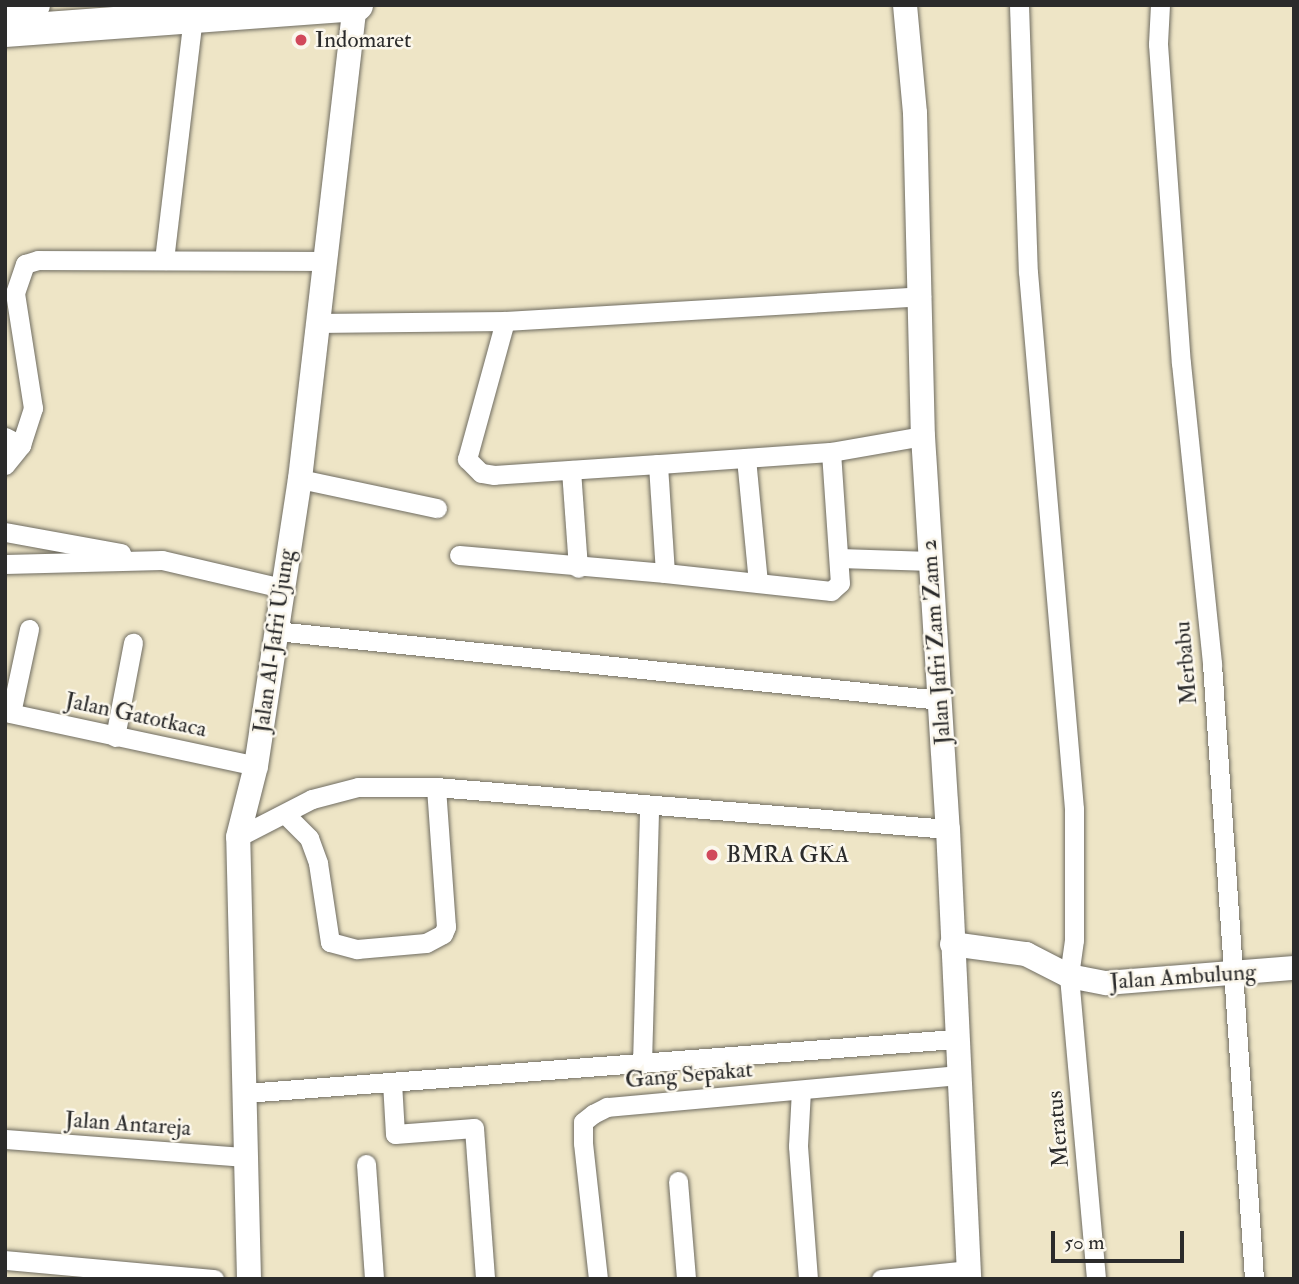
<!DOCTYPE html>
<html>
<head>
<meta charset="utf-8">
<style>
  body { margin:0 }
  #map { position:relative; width:1299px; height:1284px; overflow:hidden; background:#eee5c6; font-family:"IM FELL Double Pica",serif }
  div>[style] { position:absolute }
  .roads { filter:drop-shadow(0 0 2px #6f6c61) drop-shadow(0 0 2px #6f6c61) }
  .minor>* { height:19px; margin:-9.5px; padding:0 9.5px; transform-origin:9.5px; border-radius:9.5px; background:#fff }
  .tertiary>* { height:24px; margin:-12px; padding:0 12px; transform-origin:12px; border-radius:12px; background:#fff }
  .primary>* { height:32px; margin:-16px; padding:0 16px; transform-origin:16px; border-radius:16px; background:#fff }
  .dots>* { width:19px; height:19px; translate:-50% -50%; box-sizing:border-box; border:4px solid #fbf7ec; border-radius:50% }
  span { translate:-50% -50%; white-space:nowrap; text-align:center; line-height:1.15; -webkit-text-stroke:5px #fbf7ec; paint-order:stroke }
  .poi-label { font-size:23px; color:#2b2b2b }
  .left { translate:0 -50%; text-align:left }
  .street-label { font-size:23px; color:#2b2b2b }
  .frame { position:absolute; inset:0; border:7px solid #2b2b2b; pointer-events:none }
  .scale { position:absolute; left:1051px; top:1231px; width:133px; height:32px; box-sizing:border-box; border:4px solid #2b2b2b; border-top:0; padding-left:9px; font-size:21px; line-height:24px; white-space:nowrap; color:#2b2b2b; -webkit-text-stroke:5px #fbf7ec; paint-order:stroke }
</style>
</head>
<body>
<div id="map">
  <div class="roads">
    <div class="minor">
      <div style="left:1019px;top:5px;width:267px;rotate:88.1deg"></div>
      <div style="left:1028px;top:272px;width:539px;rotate:85.1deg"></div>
      <div style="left:1074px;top:809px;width:131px;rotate:90deg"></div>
      <div style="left:1074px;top:940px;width:36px;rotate:98deg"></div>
      <div style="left:1069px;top:976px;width:304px;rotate:84.9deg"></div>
      <div style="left:1160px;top:5px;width:39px;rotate:93deg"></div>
      <div style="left:1158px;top:44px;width:320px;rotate:85.9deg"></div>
      <div style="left:1181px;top:363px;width:303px;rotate:84.1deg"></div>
      <div style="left:1212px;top:664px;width:616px;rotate:86.09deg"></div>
      <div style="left:164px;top:260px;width:247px;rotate:-83.2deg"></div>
      <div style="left:316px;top:323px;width:189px;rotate:-0.6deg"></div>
      <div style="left:505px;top:321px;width:417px;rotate:-3.4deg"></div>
      <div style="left:5px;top:437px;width:18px;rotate:27deg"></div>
      <div style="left:831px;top:452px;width:93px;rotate:-9.9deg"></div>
      <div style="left:746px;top:458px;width:125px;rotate:84.5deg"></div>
      <div style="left:658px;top:464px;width:173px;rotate:-4deg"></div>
      <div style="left:831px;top:452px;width:131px;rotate:86.1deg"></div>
      <div style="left:840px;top:583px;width:12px;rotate:138deg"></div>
      <div style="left:831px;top:591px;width:167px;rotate:-173.8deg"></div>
      <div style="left:5px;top:465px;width:26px;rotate:-51deg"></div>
      <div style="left:21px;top:445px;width:39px;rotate:-72deg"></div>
      <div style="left:33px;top:408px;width:116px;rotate:-98.9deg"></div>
      <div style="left:15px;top:293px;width:31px;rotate:-71deg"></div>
      <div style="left:25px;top:264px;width:14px;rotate:-17deg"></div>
      <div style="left:38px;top:260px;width:287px;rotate:0.2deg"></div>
      <div style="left:571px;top:470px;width:98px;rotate:85.9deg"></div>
      <div style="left:300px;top:479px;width:140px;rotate:12deg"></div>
      <div style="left:5px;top:532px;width:118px;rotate:10.3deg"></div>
      <div style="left:459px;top:555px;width:207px;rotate:5deg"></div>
      <div style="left:665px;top:573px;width:109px;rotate:-93.7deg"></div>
      <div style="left:658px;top:464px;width:164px;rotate:176.2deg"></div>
      <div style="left:494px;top:475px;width:13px;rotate:-171deg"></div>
      <div style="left:481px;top:473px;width:20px;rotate:-135deg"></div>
      <div style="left:467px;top:459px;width:143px;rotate:-74.6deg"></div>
      <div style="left:839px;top:558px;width:92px;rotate:1.9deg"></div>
      <div style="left:5px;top:564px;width:157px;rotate:-1.5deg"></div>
      <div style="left:162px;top:560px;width:122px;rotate:13.2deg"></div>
      <div style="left:276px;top:631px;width:668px;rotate:5.93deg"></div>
      <div style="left:5px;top:712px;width:257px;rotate:12.1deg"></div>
      <div style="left:11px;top:713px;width:86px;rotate:-77.9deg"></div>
      <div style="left:115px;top:737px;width:96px;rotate:-79.2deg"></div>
      <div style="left:285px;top:814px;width:34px;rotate:45deg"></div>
      <div style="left:309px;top:838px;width:27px;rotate:70deg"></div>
      <div style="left:318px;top:863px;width:80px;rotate:81.4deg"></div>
      <div style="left:330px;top:942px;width:28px;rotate:15deg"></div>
      <div style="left:357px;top:949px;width:69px;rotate:-5deg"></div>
      <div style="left:426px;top:943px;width:19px;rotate:-28deg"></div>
      <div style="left:443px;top:934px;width:8px;rotate:-67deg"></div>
      <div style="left:446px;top:927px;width:140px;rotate:-94.1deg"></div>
      <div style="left:238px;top:837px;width:83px;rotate:-27.2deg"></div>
      <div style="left:312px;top:799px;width:48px;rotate:-14.6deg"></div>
      <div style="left:358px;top:787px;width:78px"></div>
      <div style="left:436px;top:787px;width:514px;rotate:4.69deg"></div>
      <div style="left:642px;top:1063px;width:258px;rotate:-88.4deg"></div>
      <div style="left:392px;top:1082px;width:52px;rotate:86.7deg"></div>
      <div style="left:395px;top:1134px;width:79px;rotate:-4.3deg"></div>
      <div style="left:474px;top:1128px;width:151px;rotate:85.8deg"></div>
      <div style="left:801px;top:1090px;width:56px;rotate:93.1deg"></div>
      <div style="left:798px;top:1146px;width:133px;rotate:85.7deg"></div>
      <div style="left:245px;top:1093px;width:712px;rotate:-4.35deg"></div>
      <div style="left:5px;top:1139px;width:242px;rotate:4.3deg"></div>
      <div style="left:366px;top:1164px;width:115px;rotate:86deg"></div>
      <div style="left:678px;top:1181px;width:98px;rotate:85.3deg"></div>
      <div style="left:5px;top:1260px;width:210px;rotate:5.2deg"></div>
      <div style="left:598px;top:1279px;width:137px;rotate:-96.3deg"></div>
      <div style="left:583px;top:1143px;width:21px;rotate:-90deg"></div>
      <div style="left:583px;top:1122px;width:13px;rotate:-39deg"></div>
      <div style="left:593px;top:1114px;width:16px;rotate:-27deg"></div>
      <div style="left:607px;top:1107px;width:355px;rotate:-5.2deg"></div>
      <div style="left:881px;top:1279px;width:87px;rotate:-5.9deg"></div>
    </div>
    <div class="tertiary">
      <div style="left:905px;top:5px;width:108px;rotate:84.7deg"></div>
      <div style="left:915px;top:113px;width:323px;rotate:88.6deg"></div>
      <div style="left:923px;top:436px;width:394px;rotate:86.4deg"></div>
      <div style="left:948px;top:829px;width:450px;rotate:87.3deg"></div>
      <div style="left:952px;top:944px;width:75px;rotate:7.7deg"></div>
      <div style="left:1026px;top:954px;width:48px;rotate:27.1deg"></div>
      <div style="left:1069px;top:976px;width:38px;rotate:11deg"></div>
      <div style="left:1106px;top:983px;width:189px;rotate:-4.6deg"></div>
      <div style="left:249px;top:1279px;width:442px;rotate:-91.4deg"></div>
      <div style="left:238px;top:837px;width:73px;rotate:-75.8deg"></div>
      <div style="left:256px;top:766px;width:290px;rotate:-81.3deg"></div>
      <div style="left:300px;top:479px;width:477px;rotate:-83.4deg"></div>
    </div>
    <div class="primary">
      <div style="left:5px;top:7px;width:29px;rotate:-4deg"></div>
      <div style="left:5px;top:31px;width:353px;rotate:-4.2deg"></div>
    </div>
  </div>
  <div class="dots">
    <div style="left:301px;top:40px;background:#d1495b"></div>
    <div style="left:712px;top:855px;background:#d1495b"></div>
  </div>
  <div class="poi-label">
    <span class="left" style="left:315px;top:40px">Indomaret</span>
    <span class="left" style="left:726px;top:855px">BMRA GKA</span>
  </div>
  <div class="street-label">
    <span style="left:274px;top:641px;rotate:-82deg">Jalan Al-Jafri Ujung</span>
    <span style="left:936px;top:642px;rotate:-94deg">Jalan Jafri Zam Zam 2</span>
    <span style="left:1186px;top:663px;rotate:-95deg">Merbabu</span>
    <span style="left:136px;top:715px;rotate:12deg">Jalan Gatotkaca</span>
    <span style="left:1183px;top:977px;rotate:-4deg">Jalan Ambulung</span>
    <span style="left:689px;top:1075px;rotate:-5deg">Gang Sepakat</span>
    <span style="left:128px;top:1124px;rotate:4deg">Jalan Antareja</span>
    <span style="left:1058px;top:1129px;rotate:-95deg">Meratus</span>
  </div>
  <div class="frame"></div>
  <div class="scale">50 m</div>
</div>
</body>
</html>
